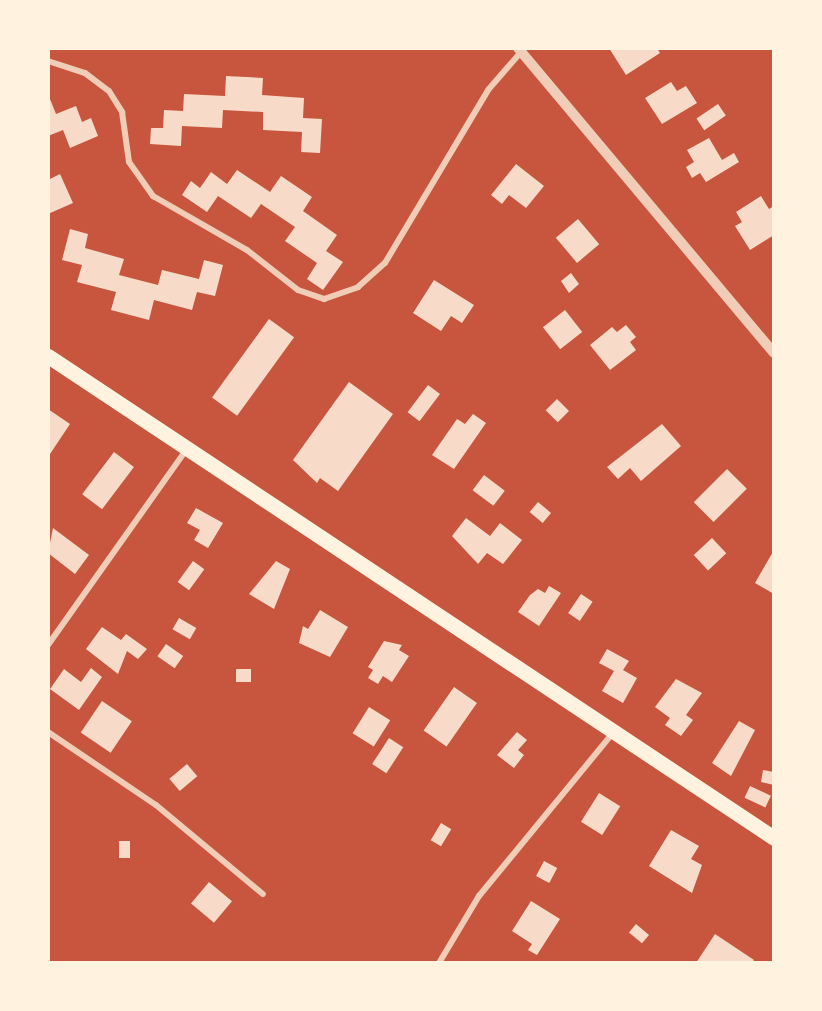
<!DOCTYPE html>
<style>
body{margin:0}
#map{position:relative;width:822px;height:1011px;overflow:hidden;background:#c8553d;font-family:Manrope,sans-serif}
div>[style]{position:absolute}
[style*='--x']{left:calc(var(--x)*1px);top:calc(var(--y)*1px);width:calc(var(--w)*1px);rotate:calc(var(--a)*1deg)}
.building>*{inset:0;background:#f7dbc8;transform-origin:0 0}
.minor>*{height:6px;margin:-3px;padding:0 3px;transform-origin:3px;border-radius:3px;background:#f1ccb7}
.tertiary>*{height:10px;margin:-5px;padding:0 5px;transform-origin:5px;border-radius:5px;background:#f1ccb7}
.primary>*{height:15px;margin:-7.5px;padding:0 7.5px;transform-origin:7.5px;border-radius:7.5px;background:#fff3e0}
span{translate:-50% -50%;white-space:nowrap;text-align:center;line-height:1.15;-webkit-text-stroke:6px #fff3e0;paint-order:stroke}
.frame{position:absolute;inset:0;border:50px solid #fff3e0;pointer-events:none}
</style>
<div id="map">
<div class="building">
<i style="clip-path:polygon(609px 48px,657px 48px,660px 53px,626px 75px)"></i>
<i style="clip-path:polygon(226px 76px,263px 78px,262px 95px,304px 98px,303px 118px,322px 119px,320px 153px,301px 152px,302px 132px,263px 130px,263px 112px,223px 110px,222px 128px,182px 126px,181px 146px,150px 144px,151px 128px,163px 128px,164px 110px,183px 111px,184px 94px,225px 96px)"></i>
<i style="clip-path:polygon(671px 82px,677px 91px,686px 86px,697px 103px,662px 124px,645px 98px)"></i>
<i style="clip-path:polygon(48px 94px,56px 114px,76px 106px,82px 122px,91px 118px,98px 136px,70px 148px,63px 130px,48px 136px)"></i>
<i style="left:718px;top:104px;width:14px;height:26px;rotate:56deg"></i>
<i style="clip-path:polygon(709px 138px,722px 160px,734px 153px,739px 162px,706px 182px,700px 173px,692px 178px,686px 167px,694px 162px,687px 150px)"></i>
<i style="clip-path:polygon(516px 164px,544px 186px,526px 208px,509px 195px,502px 204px,491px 195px)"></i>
<i style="clip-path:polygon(237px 170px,270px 192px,281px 176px,312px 197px,303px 211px,337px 235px,326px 251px,343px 262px,323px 290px,307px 279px,317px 263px,285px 241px,295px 227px,261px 204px,251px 218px,218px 196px,207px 212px,182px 195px,191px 181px,200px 188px,211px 172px,227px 184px)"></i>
<i style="clip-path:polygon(60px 174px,73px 203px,48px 214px,48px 180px)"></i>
<i style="clip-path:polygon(761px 196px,769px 209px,774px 206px,774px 235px,750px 250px,735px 226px,742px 222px,736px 212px)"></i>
<i style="left:578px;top:219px;width:33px;height:29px;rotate:50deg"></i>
<i style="clip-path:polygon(70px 229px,88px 234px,85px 248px,124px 259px,119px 275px,158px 285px,162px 270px,199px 279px,204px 260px,223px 265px,215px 296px,197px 292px,192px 310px,154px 300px,149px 320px,111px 310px,116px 292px,77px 282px,82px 265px,62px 260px)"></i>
<i style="clip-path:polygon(571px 273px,579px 284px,569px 293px,561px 281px)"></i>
<i style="clip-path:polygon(434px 280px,474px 305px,462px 323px,451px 316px,441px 331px,413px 313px)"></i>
<i style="left:565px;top:310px;width:28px;height:28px;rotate:52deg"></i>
<i style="left:269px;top:319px;width:31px;height:97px;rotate:36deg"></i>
<i style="clip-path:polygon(626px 325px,636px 337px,630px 342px,636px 350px,610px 370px,590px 345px,612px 327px,617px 332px)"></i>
<i style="clip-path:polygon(349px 382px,393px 414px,338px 491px,320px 478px,317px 483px,293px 460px)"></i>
<i style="left:428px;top:385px;width:15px;height:34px;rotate:37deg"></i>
<i style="left:557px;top:399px;width:17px;height:16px;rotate:45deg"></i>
<i style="clip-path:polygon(48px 409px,70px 424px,48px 457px)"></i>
<i style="clip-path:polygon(473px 414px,486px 423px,454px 469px,432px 455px,457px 419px,465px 424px)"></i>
<i style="clip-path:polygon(662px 424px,681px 446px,641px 481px,630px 468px,618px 479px,607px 467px)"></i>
<i style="left:114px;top:452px;width:25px;height:53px;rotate:37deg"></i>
<i style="left:727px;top:469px;width:28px;height:47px;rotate:45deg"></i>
<i style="left:484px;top:475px;width:26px;height:19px;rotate:37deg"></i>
<i style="left:538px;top:502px;width:17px;height:13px;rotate:40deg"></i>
<i style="clip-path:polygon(196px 508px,223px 523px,208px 548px,194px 540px,200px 530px,187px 523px)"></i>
<i style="clip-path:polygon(466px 518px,490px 536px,500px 523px,522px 540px,503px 564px,487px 553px,478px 564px,452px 536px)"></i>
<i style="clip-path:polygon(53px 528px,89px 555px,75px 574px,48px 553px)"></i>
<i style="left:712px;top:538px;width:21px;height:25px;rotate:47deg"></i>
<i style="clip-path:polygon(774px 550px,774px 594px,755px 583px)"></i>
<i style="left:193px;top:561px;width:14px;height:26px;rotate:36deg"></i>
<i style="clip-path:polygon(276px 561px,290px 569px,274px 609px,249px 594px)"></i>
<i style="clip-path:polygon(549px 586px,561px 593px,539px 626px,518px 612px,530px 595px,538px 589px,545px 593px)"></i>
<i style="left:581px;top:594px;width:14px;height:23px;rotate:34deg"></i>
<i style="clip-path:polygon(320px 610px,348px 627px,330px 657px,299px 643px,303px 626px,308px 629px)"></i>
<i style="left:179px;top:618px;width:20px;height:13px;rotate:30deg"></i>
<i style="clip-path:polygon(102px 627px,121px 640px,126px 634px,147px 649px,138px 659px,127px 651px,118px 674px,86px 649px)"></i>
<i style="clip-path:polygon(384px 641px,402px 645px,399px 650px,409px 656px,392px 682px,383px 676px,378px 684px,368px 678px,373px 670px,368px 667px)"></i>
<i style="left:166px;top:644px;width:21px;height:15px;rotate:35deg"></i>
<i style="clip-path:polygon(607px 649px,629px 661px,623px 670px,637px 678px,623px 703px,602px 691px,614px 671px,599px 663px)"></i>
<i style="clip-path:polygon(91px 668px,102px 677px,79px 710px,50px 689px,64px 669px,81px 682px)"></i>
<i style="left:236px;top:669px;width:15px;height:13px"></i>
<i style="clip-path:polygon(676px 679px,702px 693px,686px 715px,693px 720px,681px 736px,665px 725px,670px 718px,655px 707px)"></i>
<i style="left:454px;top:687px;width:28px;height:53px;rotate:35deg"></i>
<i style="left:102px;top:701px;width:36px;height:38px;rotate:34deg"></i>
<i style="left:369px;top:707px;width:25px;height:31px;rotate:32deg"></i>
<i style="clip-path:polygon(739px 721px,755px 730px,731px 776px,712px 763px)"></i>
<i style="clip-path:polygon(517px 732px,527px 740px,518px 750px,524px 755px,514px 768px,497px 755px)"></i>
<i style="left:389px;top:738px;width:17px;height:31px;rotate:33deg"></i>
<i style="left:187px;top:764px;width:16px;height:23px;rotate:50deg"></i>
<i style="clip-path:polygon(763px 770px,774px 772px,774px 785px,761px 782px)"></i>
<i style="left:750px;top:786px;width:23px;height:13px;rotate:25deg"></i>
<i style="left:599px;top:793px;width:25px;height:34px;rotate:32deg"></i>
<i style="left:441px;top:823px;width:12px;height:20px;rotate:31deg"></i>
<i style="clip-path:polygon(671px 830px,699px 846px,691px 859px,702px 865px,692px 893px,649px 866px)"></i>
<i style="left:119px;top:841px;width:11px;height:17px"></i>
<i style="left:544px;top:861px;width:15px;height:17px;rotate:28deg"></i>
<i style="left:209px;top:882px;width:30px;height:28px;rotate:40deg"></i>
<i style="clip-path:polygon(531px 901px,560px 919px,537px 955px,528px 950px,532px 944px,512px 931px)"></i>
<i style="left:636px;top:924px;width:17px;height:11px;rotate:40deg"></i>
<i style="clip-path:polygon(715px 934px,754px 960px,752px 963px,696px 963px)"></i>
</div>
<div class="minor">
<i style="--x:48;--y:61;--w:39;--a:18"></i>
<i style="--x:85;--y:73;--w:30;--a:37"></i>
<i style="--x:109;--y:91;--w:25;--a:58"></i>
<i style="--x:122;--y:112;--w:50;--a:82"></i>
<i style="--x:129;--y:162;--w:42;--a:54.8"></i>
<i style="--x:153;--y:196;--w:108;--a:29.9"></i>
<i style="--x:247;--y:250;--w:65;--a:38.1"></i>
<i style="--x:298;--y:290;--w:28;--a:19"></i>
<i style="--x:324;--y:299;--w:36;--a:-19"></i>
<i style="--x:358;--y:287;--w:36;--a:-42"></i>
<i style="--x:385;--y:263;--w:201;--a:-59.2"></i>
<i style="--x:488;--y:90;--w:50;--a:-49"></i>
<i style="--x:48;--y:645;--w:240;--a:-54.7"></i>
<i style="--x:48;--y:732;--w:130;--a:34.1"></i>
<i style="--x:156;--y:805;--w:139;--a:39.8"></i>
<i style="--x:439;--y:963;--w:78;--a:-59.2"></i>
<i style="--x:479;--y:896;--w:211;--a:-50.6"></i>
</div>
<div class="tertiary">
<i style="--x:518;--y:48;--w:398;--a:50"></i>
</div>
<div class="primary">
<i style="--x:48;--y:356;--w:871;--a:33.58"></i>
</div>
<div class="frame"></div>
</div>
